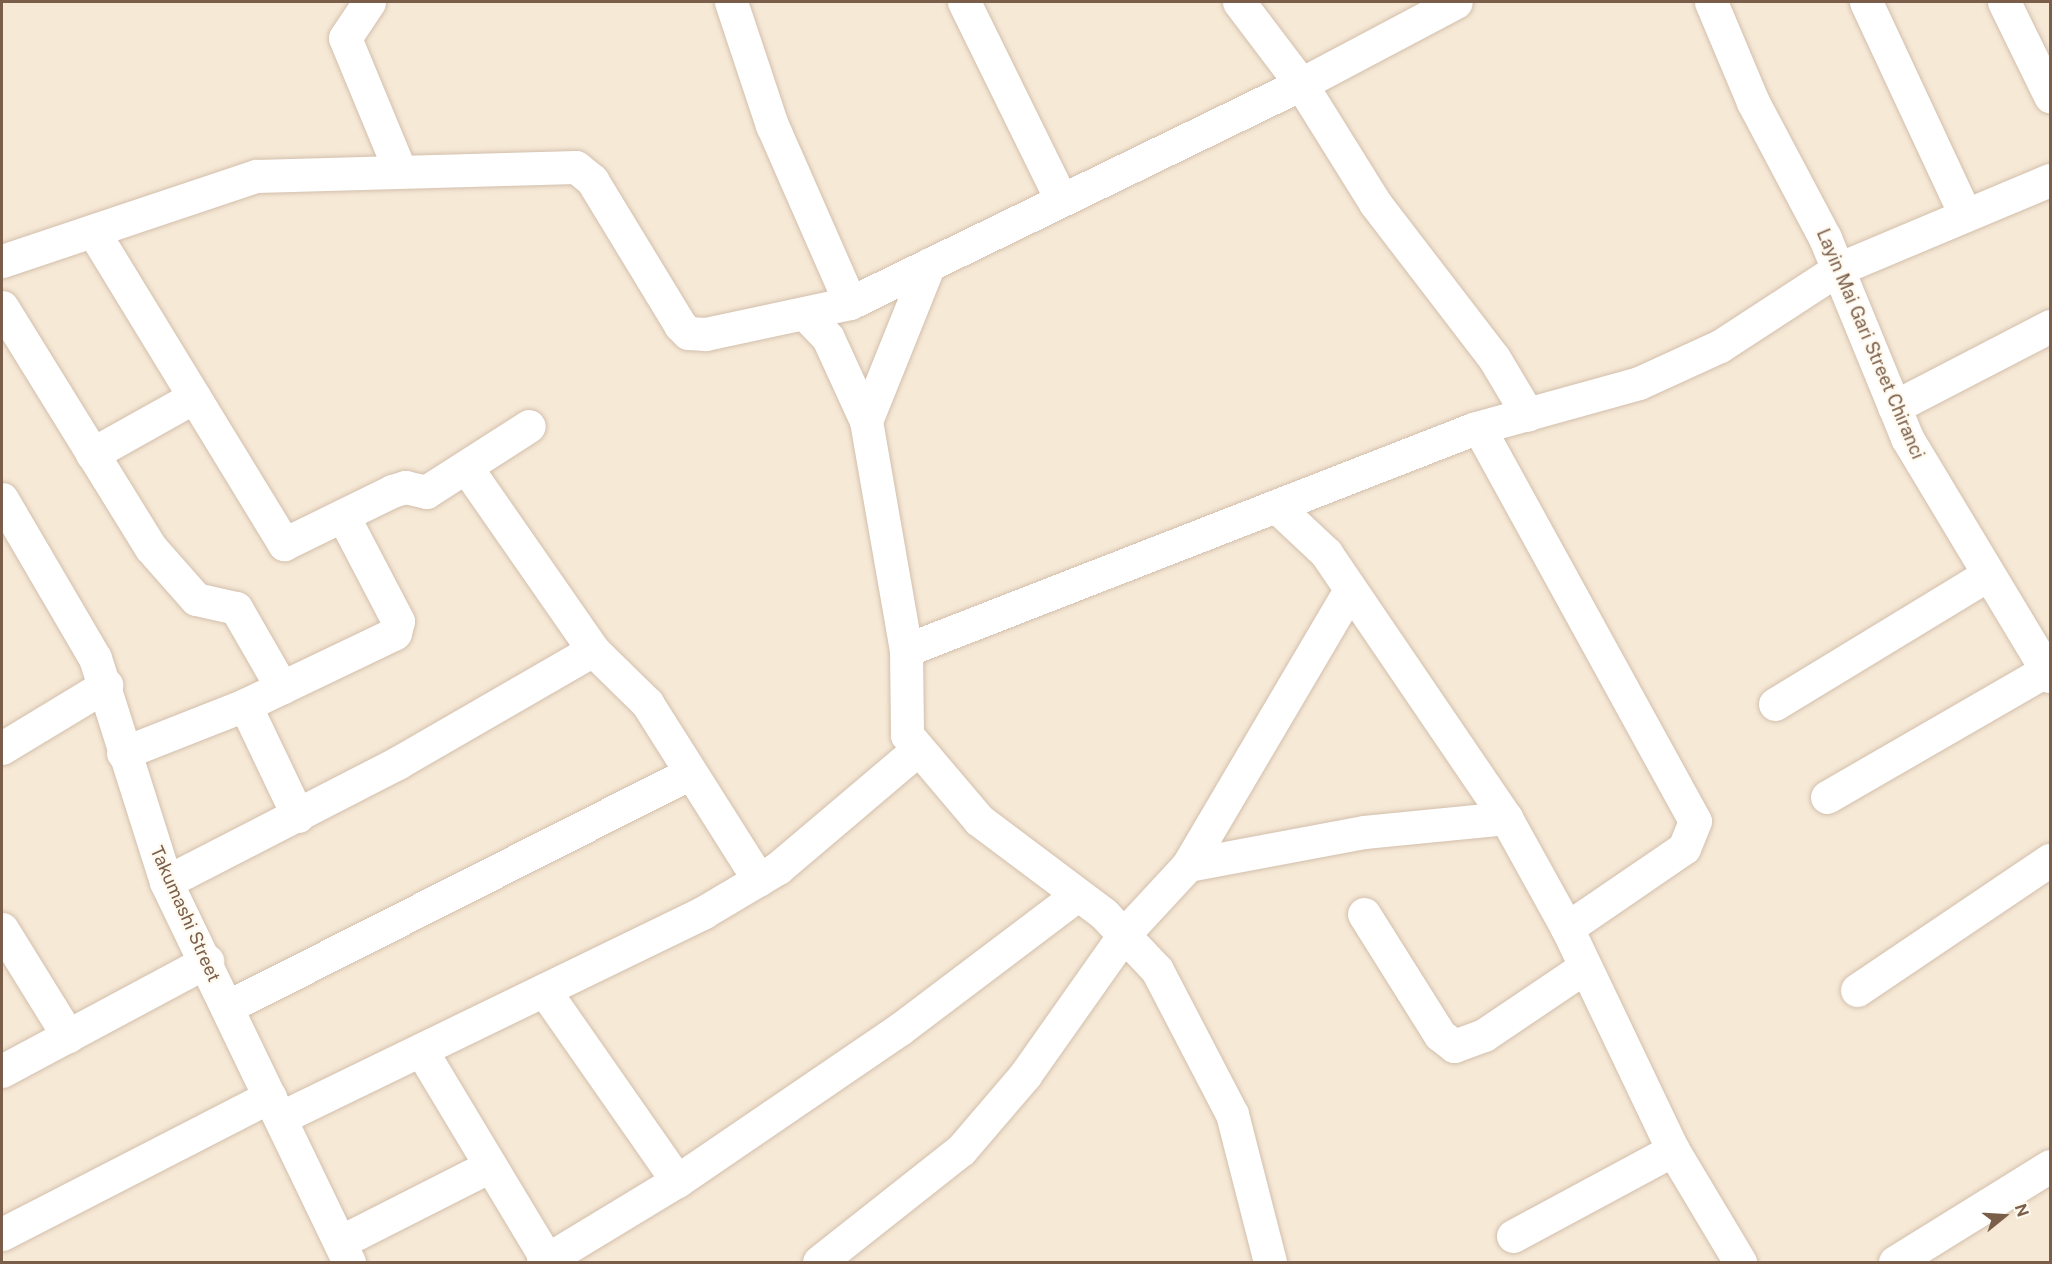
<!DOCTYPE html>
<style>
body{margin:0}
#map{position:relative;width:2052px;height:1264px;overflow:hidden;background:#fef7e8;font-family:"Public Sans",sans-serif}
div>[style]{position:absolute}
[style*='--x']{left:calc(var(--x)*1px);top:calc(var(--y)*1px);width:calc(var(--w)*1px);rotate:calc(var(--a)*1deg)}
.residential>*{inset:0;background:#f6e9d6;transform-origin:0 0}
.roads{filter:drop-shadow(0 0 2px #d2bfac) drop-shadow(0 0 2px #d2bfac)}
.minor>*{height:33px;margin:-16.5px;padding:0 16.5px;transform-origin:16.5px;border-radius:16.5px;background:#fff}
span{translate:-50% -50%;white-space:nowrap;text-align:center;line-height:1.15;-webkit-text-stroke:4.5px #fffaf0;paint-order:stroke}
.street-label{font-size:18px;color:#7b5e4a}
.frame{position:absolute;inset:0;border:3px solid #7b5e4a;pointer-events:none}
.north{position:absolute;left:1974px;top:1186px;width:60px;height:60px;-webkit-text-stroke:4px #fffaf0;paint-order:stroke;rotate:72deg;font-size:16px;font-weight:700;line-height:24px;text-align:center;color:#7b5e4a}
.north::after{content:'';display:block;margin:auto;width:21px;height:27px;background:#7b5e4a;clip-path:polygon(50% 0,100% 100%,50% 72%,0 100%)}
</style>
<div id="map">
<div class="residential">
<i style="left:2px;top:2px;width:2048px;height:1260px"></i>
</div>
<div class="roads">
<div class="minor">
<i style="--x:369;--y:2;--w:43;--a:123.7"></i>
<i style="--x:345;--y:38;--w:144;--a:67.5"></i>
<i style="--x:731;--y:2;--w:130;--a:71.6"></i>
<i style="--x:772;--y:125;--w:194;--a:66.3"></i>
<i style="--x:964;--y:2;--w:220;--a:63.8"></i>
<i style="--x:1239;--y:2;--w:103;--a:52.9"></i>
<i style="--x:1301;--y:84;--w:140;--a:58.1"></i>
<i style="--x:1375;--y:203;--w:195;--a:52.5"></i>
<i style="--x:1494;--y:358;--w:66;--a:59.2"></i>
<i style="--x:1711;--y:2;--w:108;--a:67.2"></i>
<i style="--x:1753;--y:102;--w:154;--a:62.1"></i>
<i style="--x:1825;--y:238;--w:216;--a:67.7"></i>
<i style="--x:1907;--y:438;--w:278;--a:59"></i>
<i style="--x:1866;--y:2;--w:234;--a:65"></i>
<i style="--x:2004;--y:2;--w:105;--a:63.9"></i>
<i style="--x:93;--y:231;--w:367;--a:58.6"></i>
<i style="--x:284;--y:544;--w:120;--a:-26.1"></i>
<i style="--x:392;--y:491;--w:14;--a:-17"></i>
<i style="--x:405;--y:487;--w:22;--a:13"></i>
<i style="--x:426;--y:492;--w:122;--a:-32.7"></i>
<i style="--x:2;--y:261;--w:268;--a:-18.5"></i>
<i style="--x:256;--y:176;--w:320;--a:-1.6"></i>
<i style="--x:576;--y:167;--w:21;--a:39"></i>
<i style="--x:592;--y:180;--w:170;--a:58.7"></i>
<i style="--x:680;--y:325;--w:11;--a:45"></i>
<i style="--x:688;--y:333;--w:18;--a:3"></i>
<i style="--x:706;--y:334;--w:147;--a:-12.1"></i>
<i style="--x:850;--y:303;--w:501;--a:-25.9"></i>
<i style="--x:1301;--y:84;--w:175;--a:-27.9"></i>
<i style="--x:2;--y:307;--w:283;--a:58.3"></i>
<i style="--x:151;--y:548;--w:68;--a:48.6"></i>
<i style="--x:196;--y:599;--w:41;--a:12.7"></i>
<i style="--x:236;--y:608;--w:92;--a:60.1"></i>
<i style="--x:807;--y:316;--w:30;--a:46"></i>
<i style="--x:828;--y:338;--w:91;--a:65.4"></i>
<i style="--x:866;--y:421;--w:232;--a:80.1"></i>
<i style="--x:906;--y:650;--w:85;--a:89.3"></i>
<i style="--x:907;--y:735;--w:111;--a:49.7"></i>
<i style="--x:979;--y:820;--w:156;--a:36.9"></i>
<i style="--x:1104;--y:914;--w:77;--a:46.6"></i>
<i style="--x:1157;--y:970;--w:162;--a:62.5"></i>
<i style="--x:1232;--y:1114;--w:153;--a:75.6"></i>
<i style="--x:1894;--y:407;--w:176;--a:-27.4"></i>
<i style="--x:866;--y:421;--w:169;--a:-68.1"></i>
<i style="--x:1479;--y:428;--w:448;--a:61.2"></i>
<i style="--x:1695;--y:821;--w:29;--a:112"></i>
<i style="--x:1684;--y:848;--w:142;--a:145.6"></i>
<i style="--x:92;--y:454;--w:117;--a:-29.2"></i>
<i style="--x:466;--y:467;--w:223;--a:55.2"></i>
<i style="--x:593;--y:650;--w:76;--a:44.5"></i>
<i style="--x:647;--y:703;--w:209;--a:57.7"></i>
<i style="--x:2;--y:499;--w:184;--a:59.7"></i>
<i style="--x:95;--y:658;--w:235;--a:72.4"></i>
<i style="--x:166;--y:882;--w:422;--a:64.3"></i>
<i style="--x:1276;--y:506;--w:69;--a:43.2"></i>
<i style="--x:1326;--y:553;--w:320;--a:55.8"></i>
<i style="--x:1506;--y:818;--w:126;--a:61"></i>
<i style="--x:1567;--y:928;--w:246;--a:64.5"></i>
<i style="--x:1673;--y:1150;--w:131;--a:59.1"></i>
<i style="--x:906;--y:650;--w:609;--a:-21.29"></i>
<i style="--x:1473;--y:429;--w:172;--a:-15.5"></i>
<i style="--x:1639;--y:383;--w:89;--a:-24.6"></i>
<i style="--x:1720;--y:346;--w:141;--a:-33.1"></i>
<i style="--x:1838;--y:269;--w:230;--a:-22.8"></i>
<i style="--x:1775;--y:704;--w:248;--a:-31.3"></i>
<i style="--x:245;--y:705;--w:123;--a:64.5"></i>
<i style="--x:2;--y:748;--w:122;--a:-31.2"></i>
<i style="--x:123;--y:753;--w:131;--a:-21.5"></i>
<i style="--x:245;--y:705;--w:166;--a:-25.6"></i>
<i style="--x:395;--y:633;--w:12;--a:-76"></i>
<i style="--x:398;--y:621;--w:119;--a:-117.6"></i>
<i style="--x:1827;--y:797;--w:254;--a:-30"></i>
<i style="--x:1188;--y:865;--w:179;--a:-10.6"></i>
<i style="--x:1364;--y:832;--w:143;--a:-5.6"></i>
<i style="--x:166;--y:882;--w:262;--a:-27.2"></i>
<i style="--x:399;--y:762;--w:224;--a:-30"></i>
<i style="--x:1364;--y:914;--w:143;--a:57.9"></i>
<i style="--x:1440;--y:1035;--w:18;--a:38"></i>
<i style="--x:1454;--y:1046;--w:32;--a:-20"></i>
<i style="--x:1484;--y:1035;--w:122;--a:-34"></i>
<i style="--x:2;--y:929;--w:126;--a:58.3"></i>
<i style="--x:544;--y:990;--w:233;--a:55.1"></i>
<i style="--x:1857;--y:990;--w:233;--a:-34"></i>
<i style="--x:227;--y:1007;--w:519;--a:-26.81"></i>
<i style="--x:421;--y:1050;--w:245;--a:59"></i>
<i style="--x:2;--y:1071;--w:233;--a:-28.2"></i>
<i style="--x:280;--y:1118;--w:471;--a:-25.9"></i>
<i style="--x:704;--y:912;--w:86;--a:-30.7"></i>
<i style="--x:778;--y:868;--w:181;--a:-40.3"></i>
<i style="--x:2;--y:1234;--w:301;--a:-27.2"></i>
<i style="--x:1513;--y:1236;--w:182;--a:-28.3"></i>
<i style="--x:340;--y:1242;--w:168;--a:-26.9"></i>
<i style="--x:543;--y:1262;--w:157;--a:-31.2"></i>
<i style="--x:677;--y:1181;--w:270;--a:-34.3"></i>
<i style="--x:900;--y:1029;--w:222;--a:-37.1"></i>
<i style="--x:819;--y:1262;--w:181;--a:-38.3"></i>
<i style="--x:961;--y:1150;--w:99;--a:-49.5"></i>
<i style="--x:1025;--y:1075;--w:175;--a:-54.8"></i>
<i style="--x:1126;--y:932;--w:91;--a:-47.2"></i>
<i style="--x:1188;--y:865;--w:319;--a:-59.5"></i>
<i style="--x:1895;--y:1262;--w:182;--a:-31.8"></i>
</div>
</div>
<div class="street-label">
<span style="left:1870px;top:344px;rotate:67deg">Layin Mai Gari Street Chiranci</span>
<span style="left:185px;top:914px;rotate:66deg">Takumashi Street</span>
</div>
<div class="frame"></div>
<div class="north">N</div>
</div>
